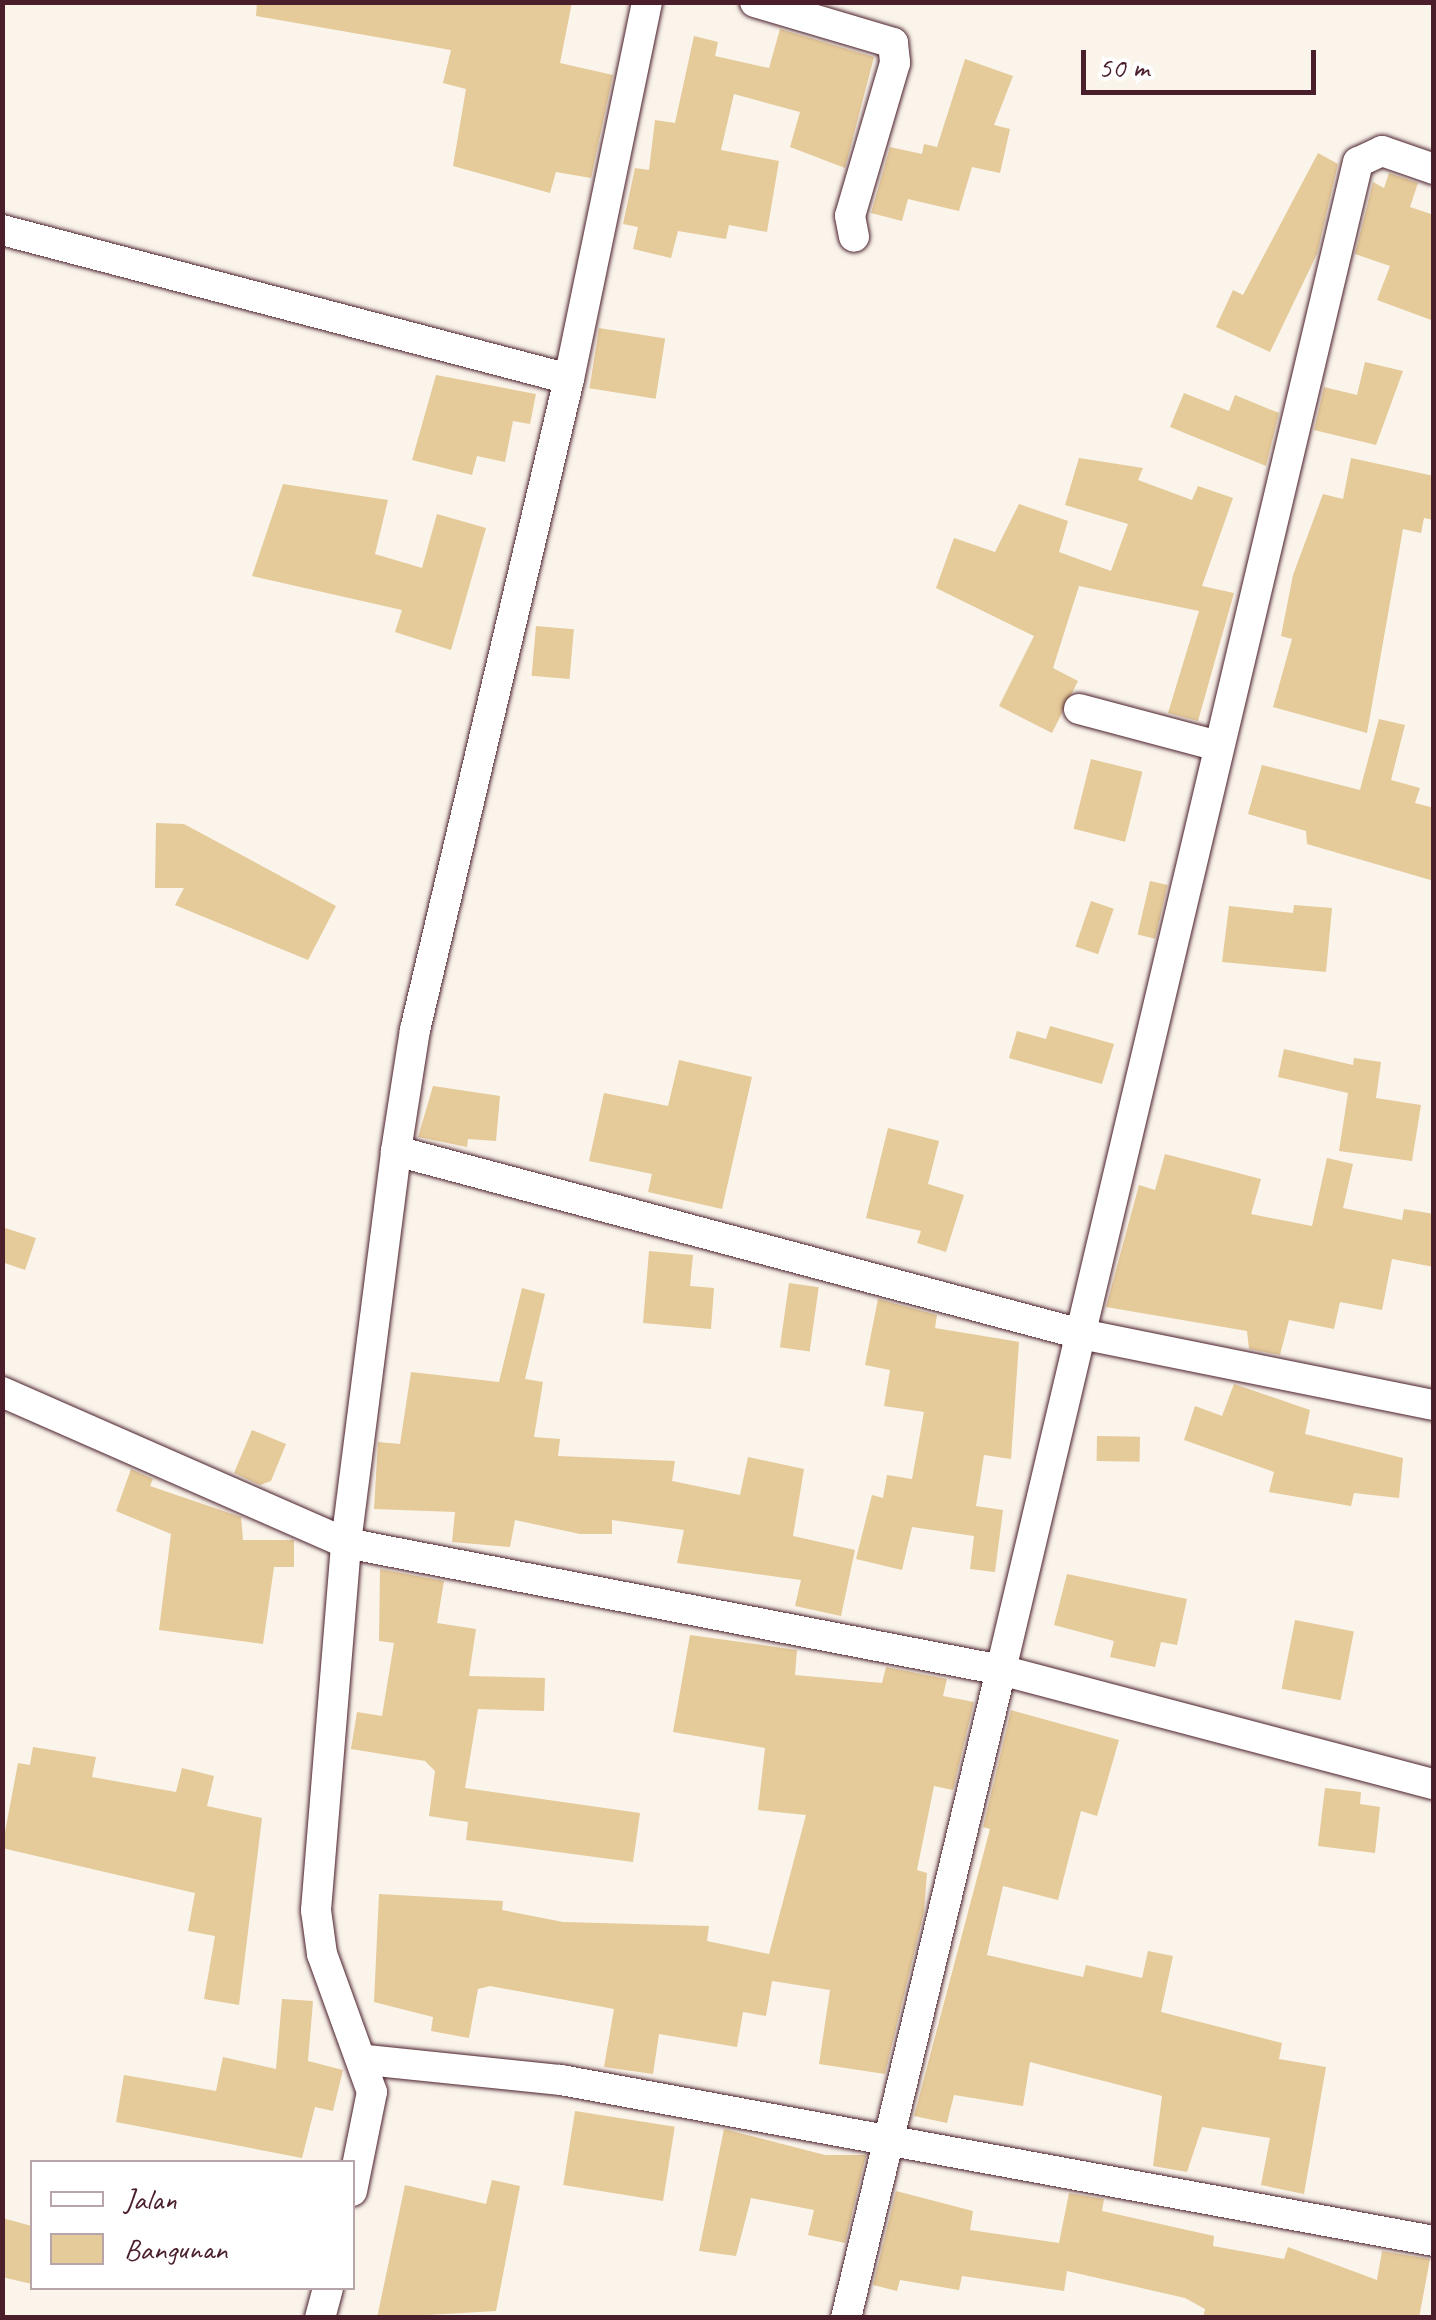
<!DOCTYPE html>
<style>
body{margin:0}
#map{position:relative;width:1436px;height:2320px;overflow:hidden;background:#faf4eb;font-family:Caveat,sans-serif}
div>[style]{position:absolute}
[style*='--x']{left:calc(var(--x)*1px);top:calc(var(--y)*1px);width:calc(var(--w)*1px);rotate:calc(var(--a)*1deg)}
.building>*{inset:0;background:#e5ca9a;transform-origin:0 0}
.roads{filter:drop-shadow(0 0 2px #4a1f2b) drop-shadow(0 0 2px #4a1f2b)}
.minor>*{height:30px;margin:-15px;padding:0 15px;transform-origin:15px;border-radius:15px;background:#fff}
span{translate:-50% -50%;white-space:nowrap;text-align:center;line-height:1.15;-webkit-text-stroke:8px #fff;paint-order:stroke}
.frame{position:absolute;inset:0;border:5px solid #4a1f2b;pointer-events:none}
.legend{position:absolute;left:30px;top:2160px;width:325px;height:130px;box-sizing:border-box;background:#fff;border:2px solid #b7a5aa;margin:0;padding:12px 18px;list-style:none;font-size:30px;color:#4a1f2b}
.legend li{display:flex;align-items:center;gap:20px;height:50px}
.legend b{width:50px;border:2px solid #b7a5aa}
.scale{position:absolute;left:1081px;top:50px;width:235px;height:45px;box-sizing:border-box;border:5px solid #4a1f2b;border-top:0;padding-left:12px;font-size:30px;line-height:35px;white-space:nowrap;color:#4a1f2b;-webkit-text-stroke:8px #fff;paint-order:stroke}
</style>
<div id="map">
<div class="building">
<i style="clip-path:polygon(257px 2px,572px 2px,560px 63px,613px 75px,591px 178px,556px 172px,550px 193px,453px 166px,466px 89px,443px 83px,451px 50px,256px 16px)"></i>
<i style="clip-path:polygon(780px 29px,874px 57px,845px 168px,790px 147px,800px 112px,734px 94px,721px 150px,779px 161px,767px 232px,729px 225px,726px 239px,678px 231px,671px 258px,633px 249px,638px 227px,623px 224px,635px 168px,649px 170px,655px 120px,675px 123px,694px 36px,718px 42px,715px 56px,769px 68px)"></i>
<i style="clip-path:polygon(965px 59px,1013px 76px,994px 125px,1010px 129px,1000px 173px,972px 167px,959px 211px,908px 199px,902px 221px,871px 213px,890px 147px,922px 154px,924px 144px,937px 147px)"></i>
<i style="clip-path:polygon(1318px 153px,1338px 164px,1317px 254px,1270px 352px,1216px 327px,1233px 290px,1243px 295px)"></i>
<i style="clip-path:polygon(1389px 173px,1418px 183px,1410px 207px,1434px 215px,1434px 321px,1377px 300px,1390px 266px,1355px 254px,1373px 182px,1384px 188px)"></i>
<i style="left:599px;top:328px;width:67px;height:61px;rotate:9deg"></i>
<i style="clip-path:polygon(1365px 362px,1403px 371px,1376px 445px,1314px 430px,1324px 387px,1357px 395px)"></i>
<i style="clip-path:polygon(436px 375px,536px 394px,530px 424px,513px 421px,505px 462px,477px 456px,472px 475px,412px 460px)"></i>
<i style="clip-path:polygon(1184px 393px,1229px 411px,1235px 395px,1279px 413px,1266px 466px,1170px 427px)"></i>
<i style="clip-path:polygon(1079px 458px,1143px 468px,1138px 480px,1192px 500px,1198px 486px,1233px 498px,1202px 586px,1234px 593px,1198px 721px,1168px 713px,1199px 611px,1079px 586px,1053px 668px,1078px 681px,1052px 733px,999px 706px,1034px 636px,936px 588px,954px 538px,995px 552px,1019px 504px,1068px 521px,1059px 552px,1111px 571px,1128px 524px,1065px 505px)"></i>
<i style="clip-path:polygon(1351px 458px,1434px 476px,1434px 520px,1424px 518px,1421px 533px,1403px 529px,1367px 733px,1273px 707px,1292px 639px,1281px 636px,1293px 575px,1323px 494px,1343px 499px)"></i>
<i style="clip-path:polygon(283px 484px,388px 500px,375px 554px,422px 568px,437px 514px,486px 528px,451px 650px,395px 632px,402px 610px,252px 576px)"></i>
<i style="left:536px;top:626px;width:38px;height:50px;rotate:5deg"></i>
<i style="clip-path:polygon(1379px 719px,1405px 725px,1391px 780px,1420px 788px,1415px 803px,1434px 808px,1434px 881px,1307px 844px,1306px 831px,1248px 814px,1262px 765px,1360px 790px)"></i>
<i style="left:1091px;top:759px;width:53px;height:72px;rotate:14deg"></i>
<i style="clip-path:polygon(156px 823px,184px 824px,336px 906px,308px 960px,175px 905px,184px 888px,155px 888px)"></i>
<i style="left:1150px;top:881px;width:18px;height:55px;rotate:13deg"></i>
<i style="left:1091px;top:901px;width:24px;height:48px;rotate:19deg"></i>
<i style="clip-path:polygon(1294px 905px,1332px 908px,1326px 972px,1222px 962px,1229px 906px,1293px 913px)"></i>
<i style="clip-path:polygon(1050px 1026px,1114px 1044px,1102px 1084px,1009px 1058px,1017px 1031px,1046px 1039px)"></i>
<i style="clip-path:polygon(1284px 1049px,1353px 1065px,1354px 1058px,1381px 1062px,1376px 1098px,1421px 1105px,1412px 1161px,1339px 1151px,1348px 1093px,1278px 1077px)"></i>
<i style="clip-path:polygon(679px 1060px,752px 1077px,722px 1209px,648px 1192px,652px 1174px,589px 1161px,604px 1093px,668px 1106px)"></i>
<i style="clip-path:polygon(433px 1086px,500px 1096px,496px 1141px,468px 1139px,467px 1147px,418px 1137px)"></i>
<i style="clip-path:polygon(888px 1128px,939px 1141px,928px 1184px,964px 1195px,946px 1252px,917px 1243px,921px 1231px,866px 1218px)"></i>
<i style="clip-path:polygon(1165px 1154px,1261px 1179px,1251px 1214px,1312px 1226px,1327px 1158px,1353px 1164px,1343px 1208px,1402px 1220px,1404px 1209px,1434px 1214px,1434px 1267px,1392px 1259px,1382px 1310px,1340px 1302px,1334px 1329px,1289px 1320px,1280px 1355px,1249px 1349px,1247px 1331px,1106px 1307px,1139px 1185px,1155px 1190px)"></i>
<i style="clip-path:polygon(2px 1227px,36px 1238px,25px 1270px,2px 1262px)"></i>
<i style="clip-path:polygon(649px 1251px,693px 1255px,690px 1286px,714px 1288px,711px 1329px,643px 1323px)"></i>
<i style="left:789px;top:1283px;width:30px;height:65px;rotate:8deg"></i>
<i style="clip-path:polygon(522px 1288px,545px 1294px,525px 1379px,543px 1382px,534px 1437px,560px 1439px,558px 1456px,675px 1461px,672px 1481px,740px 1495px,748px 1457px,804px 1469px,793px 1536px,855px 1550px,841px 1616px,795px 1606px,801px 1580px,677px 1563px,684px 1530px,612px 1520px,612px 1534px,580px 1534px,515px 1520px,510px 1547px,452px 1542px,455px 1512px,374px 1509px,378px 1442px,400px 1444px,411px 1372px,499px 1382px)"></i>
<i style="clip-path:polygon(878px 1299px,937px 1315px,935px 1328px,1019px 1342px,1011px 1459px,984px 1455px,976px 1506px,1003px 1510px,995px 1572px,970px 1569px,974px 1536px,912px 1527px,902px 1570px,856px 1559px,872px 1495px,883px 1498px,887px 1475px,912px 1479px,924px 1412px,884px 1406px,890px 1370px,865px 1365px)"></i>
<i style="clip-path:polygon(1234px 1384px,1310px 1410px,1305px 1434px,1403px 1458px,1399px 1498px,1354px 1493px,1351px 1506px,1269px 1492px,1274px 1472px,1184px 1440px,1195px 1406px,1222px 1416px)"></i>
<i style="clip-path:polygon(252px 1430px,286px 1444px,271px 1481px,260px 1485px,234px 1473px)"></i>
<i style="left:1097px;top:1436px;width:43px;height:25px;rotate:1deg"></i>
<i style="clip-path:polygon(131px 1469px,153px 1479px,150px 1486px,241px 1517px,243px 1540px,294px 1540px,294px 1567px,274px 1567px,263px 1644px,159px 1630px,171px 1534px,116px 1511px)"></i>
<i style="clip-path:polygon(380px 1569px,444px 1581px,437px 1623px,476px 1629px,469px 1676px,545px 1678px,544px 1711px,478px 1709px,465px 1788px,640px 1813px,633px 1862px,466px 1840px,468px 1822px,429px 1816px,435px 1771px,425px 1761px,351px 1749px,357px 1712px,382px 1716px,394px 1643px,379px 1641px)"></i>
<i style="clip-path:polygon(1067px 1574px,1187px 1599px,1177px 1645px,1161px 1642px,1155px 1667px,1110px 1657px,1114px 1641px,1054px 1625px)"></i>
<i style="left:1295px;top:1620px;width:60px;height:70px;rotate:11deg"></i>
<i style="clip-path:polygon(690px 1635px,797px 1650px,795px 1675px,882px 1683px,886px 1667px,947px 1679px,943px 1696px,974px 1702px,953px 1790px,934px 1786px,917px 1870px,927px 1873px,924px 1912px,885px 2074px,819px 2064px,830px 1990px,772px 1981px,766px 2016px,743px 2012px,737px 2047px,659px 2034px,653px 2074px,604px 2067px,614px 2009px,490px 1986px,478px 1989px,469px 2038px,431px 2031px,433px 2017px,374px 2002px,379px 1894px,503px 1901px,502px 1910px,563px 1922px,709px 1926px,707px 1941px,769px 1954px,806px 1815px,758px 1810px,765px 1748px,673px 1732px)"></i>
<i style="clip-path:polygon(1011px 1710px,1119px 1740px,1097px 1816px,1081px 1811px,1058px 1900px,1003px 1886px,987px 1955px,1083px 1977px,1086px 1965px,1142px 1978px,1148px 1951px,1173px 1956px,1161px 2012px,1282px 2043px,1279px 2059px,1326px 2067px,1304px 2194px,1261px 2185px,1270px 2138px,1202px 2127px,1187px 2172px,1153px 2166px,1162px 2096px,1030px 2062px,1023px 2106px,954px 2095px,947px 2123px,914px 2116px,990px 1829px,983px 1827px)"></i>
<i style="clip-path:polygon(33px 1747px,96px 1757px,92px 1777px,176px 1792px,182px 1768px,214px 1776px,207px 1806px,262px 1818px,239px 2005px,204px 1999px,215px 1936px,188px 1931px,195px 1893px,2px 1848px,18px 1763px,30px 1765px)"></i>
<i style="clip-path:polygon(1325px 1788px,1361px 1792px,1360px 1804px,1380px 1807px,1375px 1853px,1318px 1846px)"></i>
<i style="clip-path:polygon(282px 1999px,313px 2001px,308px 2061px,343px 2070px,333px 2111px,315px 2107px,302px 2158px,116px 2122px,124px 2075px,216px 2091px,223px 2057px,276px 2069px)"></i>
<i style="left:575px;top:2111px;width:101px;height:75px;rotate:9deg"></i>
<i style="clip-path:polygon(724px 2129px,825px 2155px,866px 2155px,845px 2243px,808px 2235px,814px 2210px,751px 2198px,736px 2256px,699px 2251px)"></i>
<i style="clip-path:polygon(492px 2180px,520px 2186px,496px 2311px,377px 2318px,405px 2185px,486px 2204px)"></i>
<i style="clip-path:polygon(896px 2191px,973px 2211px,970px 2230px,1059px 2243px,1069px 2193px,1104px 2199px,1102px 2211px,1214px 2236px,1213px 2246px,1284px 2259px,1288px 2247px,1377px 2280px,1382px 2251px,1430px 2259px,1419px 2318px,1203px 2318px,1205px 2309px,1185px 2298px,1067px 2271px,1064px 2291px,962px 2276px,959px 2290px,900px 2280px,897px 2291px,873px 2285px)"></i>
<i style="clip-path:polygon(2px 2218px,32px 2226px,32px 2284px,2px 2277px)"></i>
</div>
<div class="roads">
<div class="minor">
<i style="--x:755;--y:2;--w:144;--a:16.5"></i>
<i style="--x:893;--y:43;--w:20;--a:84"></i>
<i style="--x:895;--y:63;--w:159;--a:106.4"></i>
<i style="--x:850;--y:216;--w:21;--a:79"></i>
<i style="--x:1434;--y:169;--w:55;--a:-160.9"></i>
<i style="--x:1382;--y:151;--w:26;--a:155"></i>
<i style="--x:1358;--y:162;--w:1550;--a:103.32"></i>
<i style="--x:1001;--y:1670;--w:448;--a:14.8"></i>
<i style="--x:2;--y:230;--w:586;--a:14.72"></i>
<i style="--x:1079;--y:709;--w:144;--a:14.9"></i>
<i style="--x:396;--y:1151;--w:709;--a:14.96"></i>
<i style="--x:1081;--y:1334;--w:360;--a:11.4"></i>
<i style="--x:2;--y:1392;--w:376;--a:23.7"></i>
<i style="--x:346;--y:1543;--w:667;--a:10.97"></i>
<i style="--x:1001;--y:1670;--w:666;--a:103.45"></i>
<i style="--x:367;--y:2060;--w:195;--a:5.9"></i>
<i style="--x:561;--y:2080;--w:888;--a:10.45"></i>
<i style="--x:352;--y:2191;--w:101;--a:-78.6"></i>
<i style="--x:372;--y:2092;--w:147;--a:-109.9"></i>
<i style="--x:322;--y:1954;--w:44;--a:-97.8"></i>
<i style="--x:316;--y:1910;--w:368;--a:-85.3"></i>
<i style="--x:346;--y:1543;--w:395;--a:-82.7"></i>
<i style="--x:396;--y:1151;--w:122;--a:-81.1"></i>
<i style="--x:415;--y:1030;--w:669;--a:-76.69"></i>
<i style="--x:569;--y:379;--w:385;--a:-78.3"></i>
<i style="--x:320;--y:2318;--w:31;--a:-75"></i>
</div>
</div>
<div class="frame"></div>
<ul class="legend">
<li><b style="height:12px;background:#fff"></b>Jalan</li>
<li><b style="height:28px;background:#e5ca9a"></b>Bangunan</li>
</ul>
<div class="scale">50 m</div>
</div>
